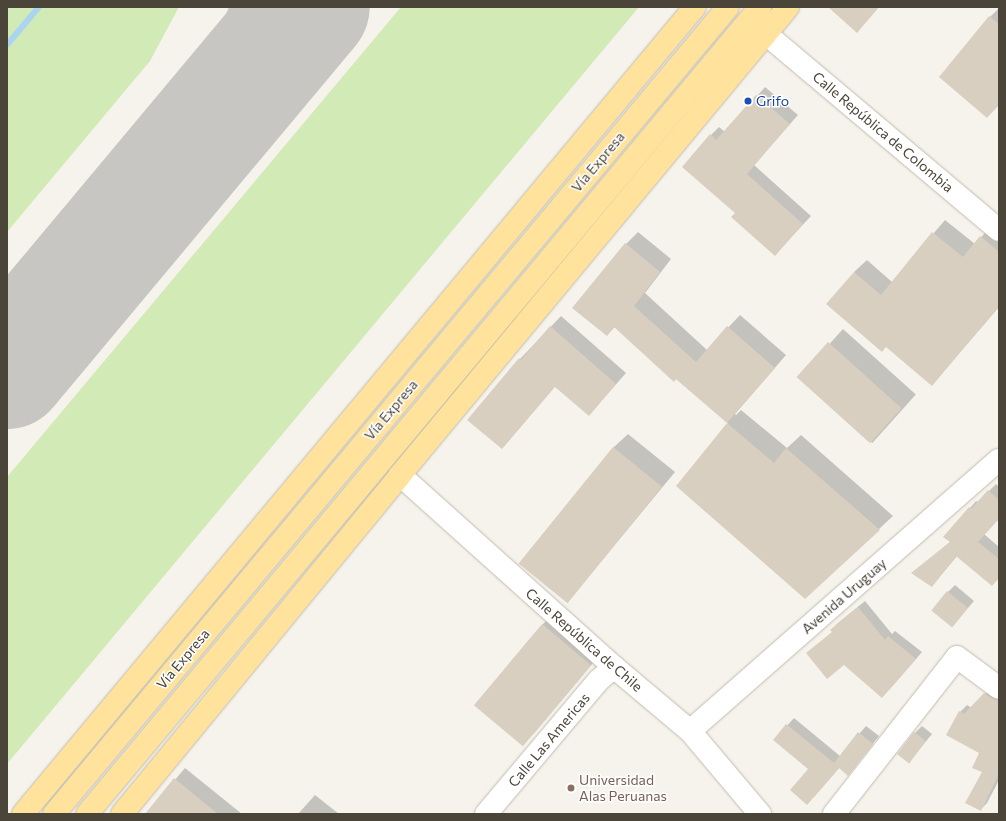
<!DOCTYPE html>
<meta charset="utf-8">
<style>
body{margin:0}
#map{position:relative;width:1006px;height:821px;overflow:hidden;background:#f6f3ec;font-family:Commissioner,sans-serif}
div>[style]{position:absolute}
[style*='--x']{left:calc(var(--x)*1px);top:calc(var(--y)*1px);width:calc(var(--w)*1px);rotate:calc(var(--a)*1deg)}
.green>*{inset:0;background:#d2eab5}
.shadow>*{inset:0;background:#0003;transform-origin:0 0}
.stream>*{height:5.5px;margin:-2.75px;padding:0 2.75px;transform-origin:2.75px;border-radius:2.75px;background:#a9d4f2}
.taxiway>*{height:48px;margin:-24px;padding:0 24px;transform-origin:24px;border-radius:24px;background:#c8c6c3}
.runway>*{height:120px;margin:-60px;padding:0 60px;transform-origin:60px;border-radius:60px;background:#c8c6c3}
.building>*{inset:0;background:#d8cfc1;transform-origin:0 0}
.roads{filter:drop-shadow(0 0 1px #c2bbae) drop-shadow(0 0 1px #c2bbae)}
.minor>*{height:22px;margin:-11px;padding:0 11px;transform-origin:11px;border-radius:11px;background:#fff}
.major>*{height:22px;margin:-11px;padding:0 11px;transform-origin:11px;border-radius:11px;background:#ffe39c}
.dots>*{width:11px;height:11px;translate:-50% -50%;box-sizing:border-box;border:2px solid #fff;border-radius:50%}
span{translate:-50% -50%;white-space:nowrap;text-align:center;line-height:1.15;-webkit-text-stroke:3px #fff;paint-order:stroke}
.transit-label{font-size:14px;color:#164399}
.left{translate:0 -50%;text-align:left}
.street-label{font-size:14px;color:#4b4439}
.education-label{font-size:14px;color:#785e54}
.frame{position:absolute;inset:0;border:8px solid #4b4439;pointer-events:none}
</style>
<div id="map">
<div class="green">
<i style="clip-path:polygon(7px 7px,179px 7px,150px 61px,7px 232px)"></i>
<i style="clip-path:polygon(401px 7px,639px 7px,7px 764px,7px 477px)"></i>
</div>
<div class="shadow">
<i style="clip-path:polygon(999px 8px,999px 105px,987px 117px,990px 17px)"></i>
<i style="clip-path:polygon(765px 87px,798px 115px,754px 165px,811px 216px,783px 246px,737px 213px,711px 135px,719px 127px,725px 132px)"></i>
<i style="clip-path:polygon(945px 220px,975px 244px,993px 224px,999px 229px,999px 307px,932px 385px,854px 272px,867px 260px,892px 282px)"></i>
<i style="clip-path:polygon(638px 232px,671px 259px,645px 293px,707px 350px,740px 315px,786px 355px,735px 414px,736px 415px,741px 410px,787px 448px,801px 435px,893px 516px,805px 598px,678px 486px,728px 423px,615px 327px,607px 335px,626px 244px)"></i>
<i style="clip-path:polygon(561px 316px,626px 373px,589px 415px,555px 386px,502px 448px,520px 359px)"></i>
<i style="left:843px;top:329px;width:98px;height:65px;rotate:42deg"></i>
<i style="clip-path:polygon(628px 434px,675px 472px,580px 587px,567px 601px,520px 563px,614px 447px)"></i>
<i style="clip-path:polygon(996px 484px,999px 487px,999px 518px,984px 534px,999px 547px,999px 578px,957px 556px,932px 586px,912px 573px,950px 542px,970px 508px,976px 501px,978px 502px)"></i>
<i style="clip-path:polygon(955px 585px,974px 601px,952px 626px,948px 592px)"></i>
<i style="clip-path:polygon(865px 601px,892px 634px,895px 631px,922px 652px,889px 690px,844px 664px,808px 653px,833px 632px,831px 630px,838px 623px)"></i>
<i style="clip-path:polygon(557px 611px,604px 650px,536px 731px,522px 745px,475px 705px,543px 624px)"></i>
<i style="clip-path:polygon(992px 687px,999px 691px,999px 780px,987px 803px,980px 810px,983px 772px,981px 753px,960px 712px,967px 705px,972px 708px)"></i>
<i style="clip-path:polygon(794px 718px,840px 756px,866px 726px,879px 736px,848px 774px,840px 767px,814px 797px,809px 769px,774px 740px)"></i>
<i style="clip-path:polygon(922px 726px,932px 734px,909px 762px,915px 733px)"></i>
<i style="clip-path:polygon(185px 768px,242px 814px,146px 814px)"></i>
<i style="clip-path:polygon(315px 795px,339px 814px,298px 814px)"></i>
</div>
<div class="stream">
<i style="--x:7;--y:45;--w:50;--a:-49.9"></i>
</div>
<div class="taxiway">
<i style="--x:192;--y:148;--w:83;--a:-64.4"></i>
<i style="--x:228;--y:73;--w:71;--a:-67.8"></i>
</div>
<div class="runway">
<i style="--x:7;--y:369;--w:472;--a:-50.1"></i>
</div>
<div class="building">
<i style="clip-path:polygon(828px 7px,879px 7px,857px 33px)"></i>
<i style="clip-path:polygon(989px 16px,999px 24px,999px 104px,987px 118px,939px 77px)"></i>
<i style="clip-path:polygon(756px 95px,790px 124px,747px 174px,803px 224px,775px 256px,731px 217px,735px 213px,682px 167px,710px 134px,716px 140px)"></i>
<i style="clip-path:polygon(932px 232px,963px 257px,980px 236px,999px 252px,999px 306px,932px 386px,886px 347px,882px 352px,826px 304px,854px 272px,881px 295px)"></i>
<i style="clip-path:polygon(625px 243px,660px 272px,634px 306px,696px 362px,727px 326px,775px 368px,727px 423px,676px 379px,674px 382px,614px 327px,607px 336px,572px 308px)"></i>
<i style="clip-path:polygon(550px 326px,616px 384px,589px 416px,555px 387px,502px 449px,467px 420px,519px 358px,521px 360px)"></i>
<i style="left:828px;top:342px;width:99px;height:47px;rotate:42deg"></i>
<i style="clip-path:polygon(727px 423px,774px 463px,786px 448px,880px 530px,805px 599px,676px 486px)"></i>
<i style="left:613px;top:447px;width:63px;height:150px;rotate:39deg"></i>
<i style="clip-path:polygon(988px 490px,999px 500px,999px 519px,978px 542px,999px 559px,999px 578px,992px 586px,956px 556px,932px 587px,911px 573px,950px 542px,943px 537px,969px 507px,971px 509px)"></i>
<i style="left:947px;top:591px;width:27px;height:25px;rotate:39deg"></i>
<i style="clip-path:polygon(858px 607px,885px 640px,888px 636px,916px 659px,882px 698px,844px 665px,827px 679px,806px 653px,832px 632px,830px 630px)"></i>
<i style="left:542px;top:624px;width:64px;height:106px;rotate:40deg"></i>
<i style="clip-path:polygon(984px 693px,992px 698px,999px 700px,999px 774px,981px 811px,965px 803px,982px 772px,972px 768px,979px 753px,946px 735px,959px 711px,964px 714px)"></i>
<i style="clip-path:polygon(786px 724px,834px 763px,858px 732px,873px 744px,848px 776px,839px 768px,807px 805px,790px 790px,808px 769px,773px 740px)"></i>
<i style="left:914px;top:732px;width:15px;height:28px;rotate:37deg"></i>
<i style="clip-path:polygon(174px 778px,218px 814px,145px 814px)"></i>
</div>
<div class="roads">
<div class="minor">
<i style="--x:766;--y:34;--w:304;--a:40.1"></i>
<i style="--x:400;--y:475;--w:288;--a:41.9"></i>
<i style="--x:614;--y:667;--w:99;--a:40.1"></i>
<i style="--x:690;--y:731;--w:109;--a:49.9"></i>
<i style="--x:690;--y:731;--w:411;--a:-41.3"></i>
<i style="--x:486;--y:814;--w:175;--a:-49.9"></i>
<i style="--x:599;--y:680;--w:20;--a:-41"></i>
<i style="--x:834;--y:814;--w:199;--a:-51.9"></i>
<i style="--x:957;--y:657;--w:52;--a:36.4"></i>
</div>
<div class="major">
<i style="--x:23;--y:814;--w:1050;--a:-50.22"></i>
<i style="--x:54;--y:814;--w:1051;--a:-50.13"></i>
<i style="--x:87;--y:814;--w:1051;--a:-50.17"></i>
<i style="--x:122;--y:814;--w:438;--a:-50.6"></i>
<i style="--x:400;--y:475;--w:608;--a:-50.34"></i>
</div>
</div>
<div class="dots">
<i style="left:748px;top:101px;background:#1a4fb4"></i>
<i style="left:571px;top:788px;background:#8d6e63"></i>
</div>
<div class="transit-label">
<span class="left" style="left:756px;top:101px">Grifo</span>
</div>
<div class="street-label">
<span style="left:883px;top:132px;rotate:40deg">Calle República de Colombia</span>
<span style="left:598px;top:162px;rotate:-50deg">Vía Expresa</span>
<span style="left:391px;top:410px;rotate:-50deg">Vía Expresa</span>
<span style="left:844px;top:596px;rotate:-41deg">Avenida Uruguay</span>
<span style="left:584px;top:640px;rotate:41deg">Calle República de Chile</span>
<span style="left:183px;top:659px;rotate:-50deg">Vía Expresa</span>
<span style="left:549px;top:740px;rotate:-50deg">Calle Las Americas</span>
</div>
<div class="education-label">
<span class="left" style="left:579px;top:788px">Universidad<br>Alas Peruanas</span>
</div>
<div class="frame"></div>
</div>
